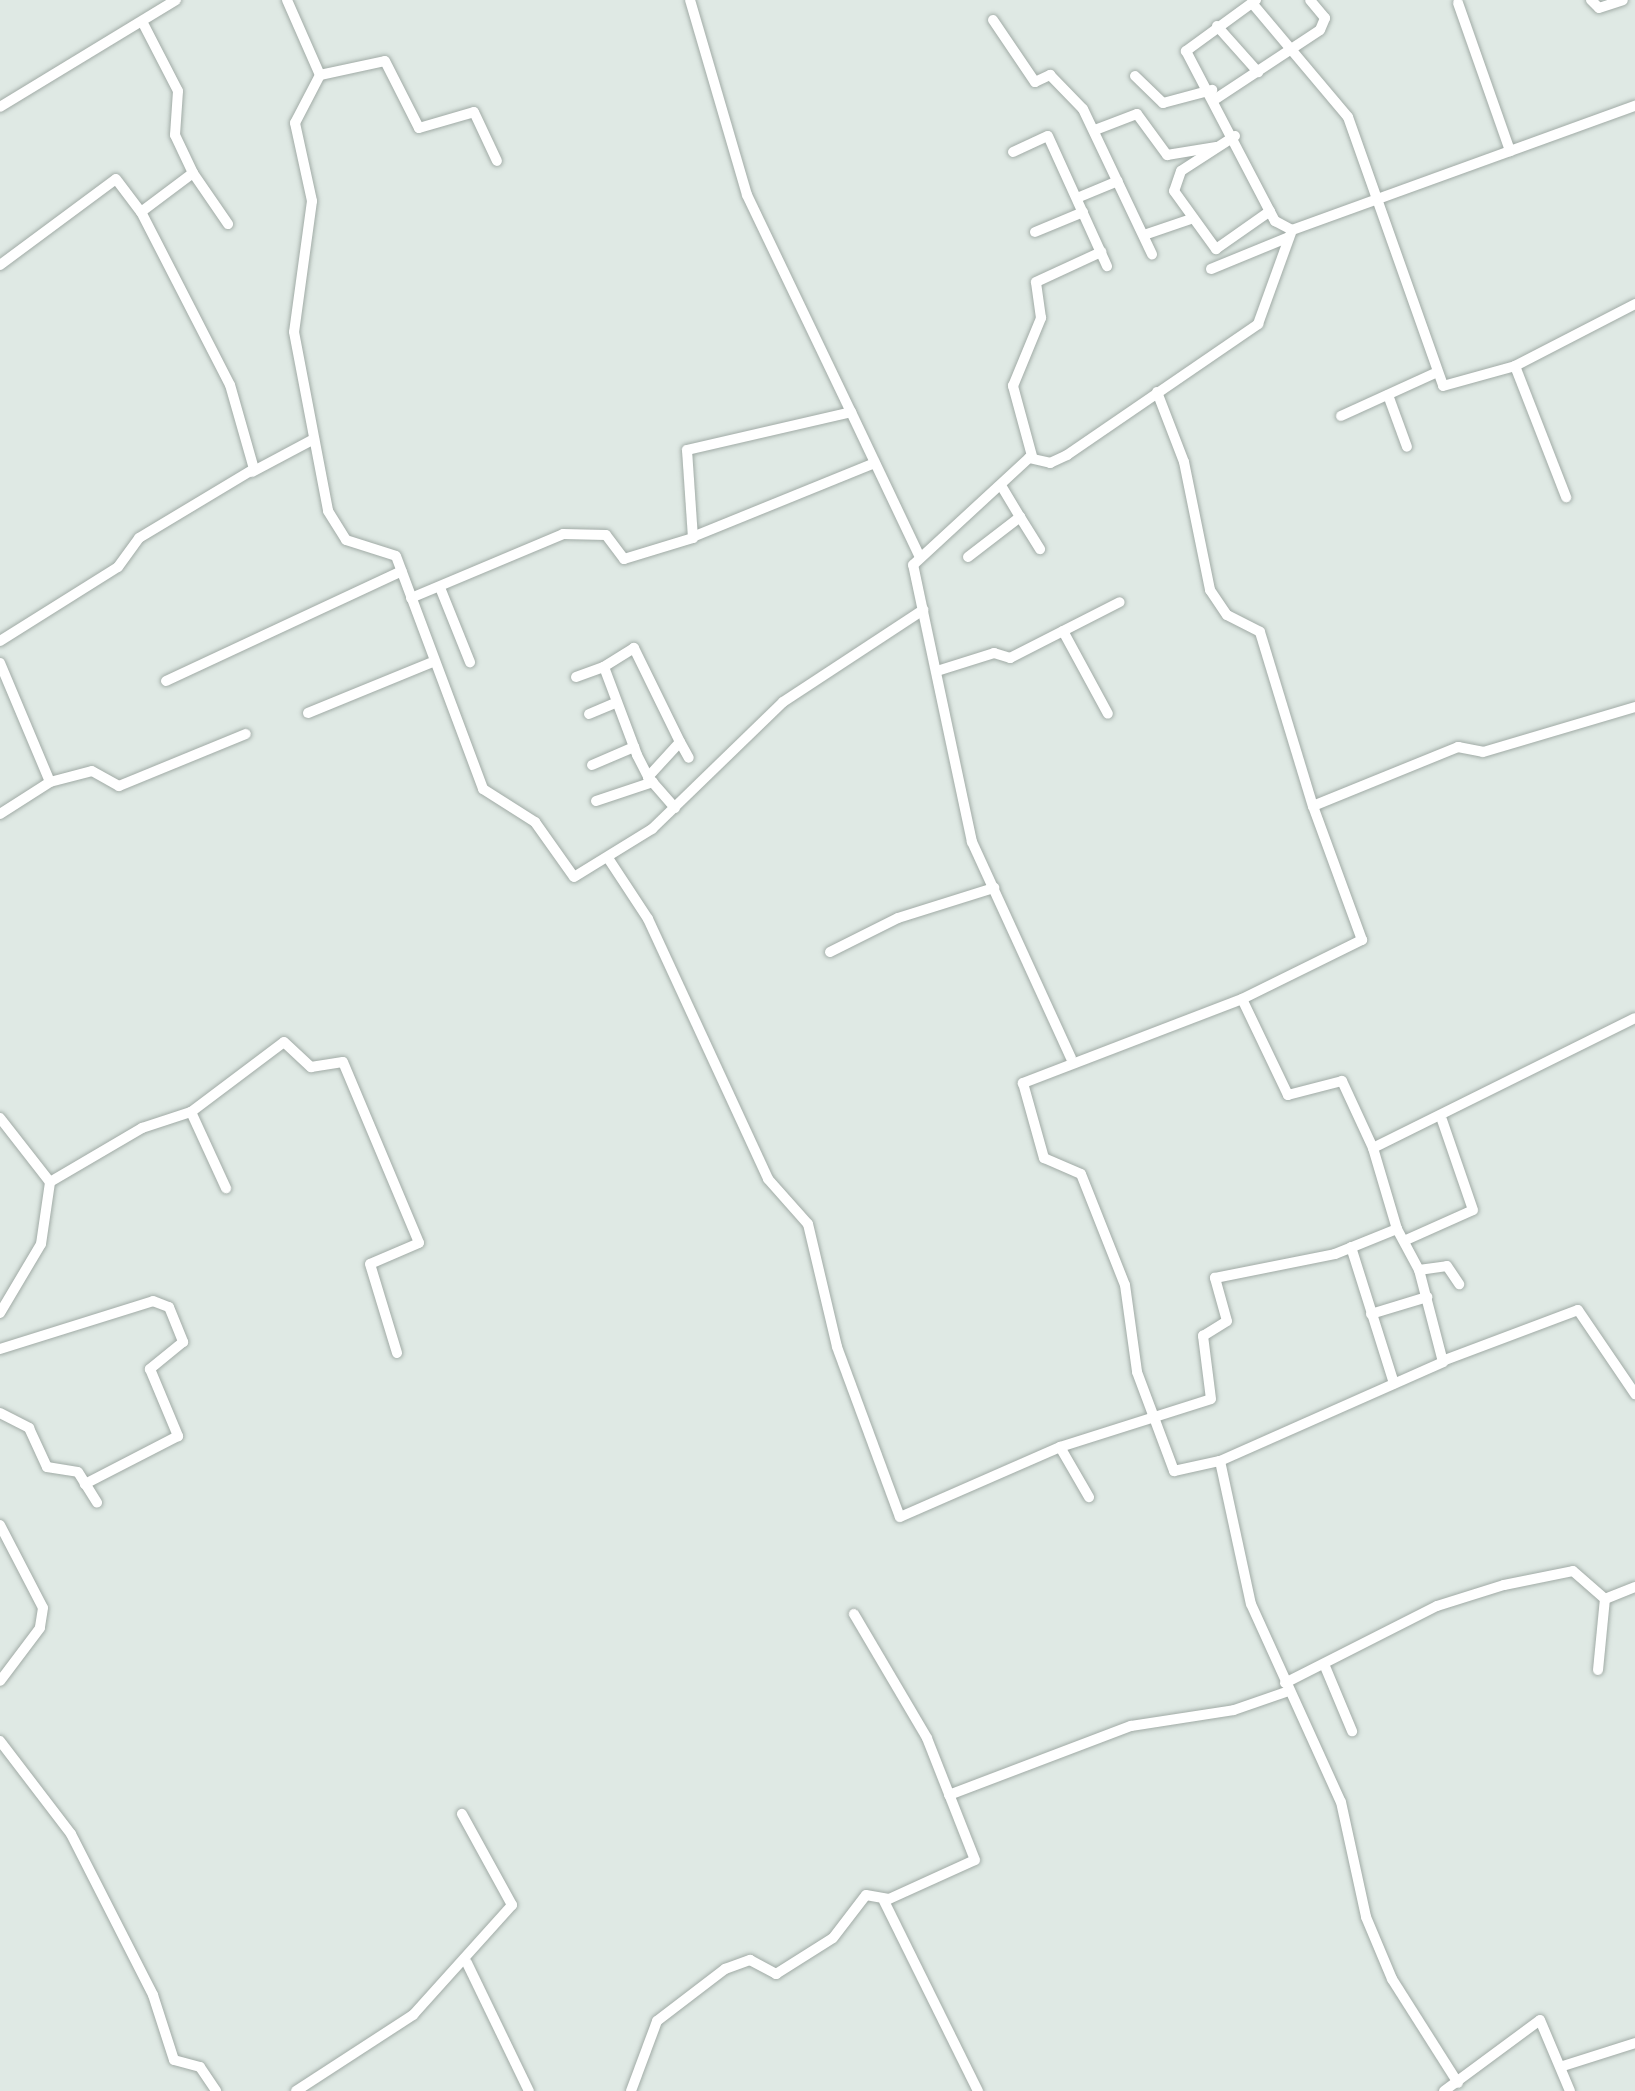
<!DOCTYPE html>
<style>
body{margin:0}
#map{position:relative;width:1635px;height:2091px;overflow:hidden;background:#dfe9e4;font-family:Rubik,sans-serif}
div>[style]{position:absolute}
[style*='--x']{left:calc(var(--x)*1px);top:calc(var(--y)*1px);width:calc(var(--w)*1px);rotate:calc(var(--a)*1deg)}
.roads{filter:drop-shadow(0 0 2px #a1aba6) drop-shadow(0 0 2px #a1aba6)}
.minor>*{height:10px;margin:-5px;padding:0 5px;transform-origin:5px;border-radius:5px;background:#fff}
span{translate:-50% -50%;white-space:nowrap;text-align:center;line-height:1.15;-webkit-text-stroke:10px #dfe9e4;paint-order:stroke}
</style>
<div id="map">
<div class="roads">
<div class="minor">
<i style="--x:287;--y:0;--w:82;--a:66.3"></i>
<i style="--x:320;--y:75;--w:54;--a:117.5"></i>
<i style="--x:295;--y:123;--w:80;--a:77.7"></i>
<i style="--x:312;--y:201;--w:132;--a:97.8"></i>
<i style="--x:294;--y:332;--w:182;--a:79.2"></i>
<i style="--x:328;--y:511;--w:34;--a:58"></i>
<i style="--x:346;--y:540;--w:52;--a:17.7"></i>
<i style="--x:396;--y:556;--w:249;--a:69.5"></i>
<i style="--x:483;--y:789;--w:62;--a:32.4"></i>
<i style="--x:535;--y:822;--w:67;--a:54.7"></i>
<i style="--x:574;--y:877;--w:92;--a:-31.6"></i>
<i style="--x:652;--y:829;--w:182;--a:-44.1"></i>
<i style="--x:783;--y:702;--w:168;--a:-33.3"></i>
<i style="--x:690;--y:0;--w:203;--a:73.7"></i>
<i style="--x:747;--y:195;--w:241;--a:64.4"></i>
<i style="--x:1256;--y:0;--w:87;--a:143.9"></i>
<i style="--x:1186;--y:51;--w:192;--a:62.4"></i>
<i style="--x:1275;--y:221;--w:19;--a:28"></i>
<i style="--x:1292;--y:230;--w:365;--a:-19.9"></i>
<i style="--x:1591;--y:0;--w:11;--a:45"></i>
<i style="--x:1599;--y:8;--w:25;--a:-18"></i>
<i style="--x:1252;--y:3;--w:149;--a:49.9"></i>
<i style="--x:1348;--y:117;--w:285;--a:70.5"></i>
<i style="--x:1443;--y:386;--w:75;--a:-15.5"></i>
<i style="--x:1515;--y:366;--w:135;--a:-27.3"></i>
<i style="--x:1458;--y:3;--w:157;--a:70.6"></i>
<i style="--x:993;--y:20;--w:75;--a:55.9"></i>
<i style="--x:1035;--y:82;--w:17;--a:-25"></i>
<i style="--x:1050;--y:75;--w:47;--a:45.9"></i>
<i style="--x:1083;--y:109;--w:161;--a:64.6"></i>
<i style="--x:1217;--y:26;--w:62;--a:48.3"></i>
<i style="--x:320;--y:75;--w:66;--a:-12.2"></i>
<i style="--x:385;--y:61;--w:75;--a:63.1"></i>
<i style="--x:419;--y:128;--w:57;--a:-16.2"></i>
<i style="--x:474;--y:112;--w:54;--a:64.9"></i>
<i style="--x:1135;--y:76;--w:39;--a:44"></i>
<i style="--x:1163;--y:103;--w:51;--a:-14.9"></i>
<i style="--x:1217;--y:98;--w:123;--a:-33.4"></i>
<i style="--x:1320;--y:30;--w:13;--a:-67"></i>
<i style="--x:1325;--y:18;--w:23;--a:-130"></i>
<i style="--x:0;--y:107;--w:206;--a:-31.3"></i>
<i style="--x:1095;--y:130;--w:45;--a:-20.9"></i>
<i style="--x:1137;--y:114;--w:51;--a:53.8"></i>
<i style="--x:1167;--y:155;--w:50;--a:-9.3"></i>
<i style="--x:1235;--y:136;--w:64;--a:147.1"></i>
<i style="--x:1181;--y:171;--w:21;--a:109"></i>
<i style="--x:1174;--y:191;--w:72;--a:54.1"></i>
<i style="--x:1216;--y:249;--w:66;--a:-35.1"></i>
<i style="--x:1013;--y:152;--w:38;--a:-25"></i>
<i style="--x:1048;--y:136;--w:143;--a:65.6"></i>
<i style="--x:193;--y:173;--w:62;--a:55.5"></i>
<i style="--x:1077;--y:198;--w:44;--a:-22.5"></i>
<i style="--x:1035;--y:232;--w:52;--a:-22.6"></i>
<i style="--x:1144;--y:235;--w:50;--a:-18.8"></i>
<i style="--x:0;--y:265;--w:144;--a:-36.6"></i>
<i style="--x:116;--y:179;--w:41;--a:52.9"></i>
<i style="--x:1211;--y:269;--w:84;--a:-22.3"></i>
<i style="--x:1515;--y:366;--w:141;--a:68.7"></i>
<i style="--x:1157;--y:392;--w:75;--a:68.9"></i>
<i style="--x:1184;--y:462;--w:131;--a:78.5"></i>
<i style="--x:1210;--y:590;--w:30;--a:56"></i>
<i style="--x:1227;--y:615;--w:37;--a:27"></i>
<i style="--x:1260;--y:632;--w:182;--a:73.1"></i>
<i style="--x:1313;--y:806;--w:157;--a:-22.1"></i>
<i style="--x:1458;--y:747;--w:25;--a:11"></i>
<i style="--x:1483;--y:752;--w:159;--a:-16.5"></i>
<i style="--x:1388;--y:395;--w:55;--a:69.9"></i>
<i style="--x:1341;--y:416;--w:101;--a:-24.5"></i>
<i style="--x:1032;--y:456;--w:73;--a:-105.2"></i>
<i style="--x:1013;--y:386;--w:74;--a:-67.6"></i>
<i style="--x:1041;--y:318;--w:36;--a:-98"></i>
<i style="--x:1036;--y:282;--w:72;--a:-24.8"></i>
<i style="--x:252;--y:472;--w:70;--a:-28"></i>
<i style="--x:1020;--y:517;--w:38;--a:58"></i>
<i style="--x:695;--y:536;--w:194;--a:-22.1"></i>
<i style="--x:968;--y:557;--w:66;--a:-37.6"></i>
<i style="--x:1020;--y:517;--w:37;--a:-121"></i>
<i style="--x:441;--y:590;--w:78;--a:68.1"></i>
<i style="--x:411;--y:598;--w:165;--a:-22.8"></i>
<i style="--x:563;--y:534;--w:43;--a:1.3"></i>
<i style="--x:606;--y:535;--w:30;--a:53"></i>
<i style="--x:624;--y:559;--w:72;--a:-16.9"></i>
<i style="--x:693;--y:538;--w:88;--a:-93.9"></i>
<i style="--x:687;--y:450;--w:168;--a:-13"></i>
<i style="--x:851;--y:412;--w:158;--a:64.6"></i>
<i style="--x:1063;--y:631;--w:94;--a:61.5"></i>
<i style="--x:0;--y:641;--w:139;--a:-32.1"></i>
<i style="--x:118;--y:567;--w:36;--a:-54"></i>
<i style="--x:139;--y:538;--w:134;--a:-31"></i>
<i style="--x:254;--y:469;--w:87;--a:-105.9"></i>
<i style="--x:230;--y:385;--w:195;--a:-117.2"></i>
<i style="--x:141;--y:212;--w:65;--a:-36.9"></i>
<i style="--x:193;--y:173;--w:42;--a:-115.3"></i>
<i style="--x:175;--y:135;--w:44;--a:-86.1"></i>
<i style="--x:178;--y:91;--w:74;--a:-117.3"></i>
<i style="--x:0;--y:663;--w:129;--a:67.2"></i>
<i style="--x:937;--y:671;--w:60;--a:-17.5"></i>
<i style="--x:994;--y:653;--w:17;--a:17"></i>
<i style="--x:1010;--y:658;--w:123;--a:-27"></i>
<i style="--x:576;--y:677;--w:30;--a:-20"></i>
<i style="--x:166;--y:681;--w:260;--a:-25"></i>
<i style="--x:308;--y:713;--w:135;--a:-22.2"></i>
<i style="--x:589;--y:714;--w:30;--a:-23"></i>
<i style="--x:680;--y:742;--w:18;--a:61"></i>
<i style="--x:592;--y:765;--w:46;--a:-23.2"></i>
<i style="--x:648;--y:777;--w:47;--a:-47.6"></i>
<i style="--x:680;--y:742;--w:105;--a:-116.1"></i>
<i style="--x:634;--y:648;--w:36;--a:148"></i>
<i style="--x:604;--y:667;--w:94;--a:69.4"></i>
<i style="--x:637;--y:755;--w:25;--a:63"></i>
<i style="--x:648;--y:777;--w:41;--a:48.9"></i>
<i style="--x:596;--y:801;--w:60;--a:-18.4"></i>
<i style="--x:0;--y:814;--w:59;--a:-32.6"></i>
<i style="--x:50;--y:782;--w:43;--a:-14.7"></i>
<i style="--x:92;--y:771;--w:31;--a:29"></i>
<i style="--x:119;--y:786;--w:137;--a:-22.3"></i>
<i style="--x:608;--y:858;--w:73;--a:56.7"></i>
<i style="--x:648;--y:919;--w:286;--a:65.2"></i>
<i style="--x:768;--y:1179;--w:60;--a:48.4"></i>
<i style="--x:808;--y:1224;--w:126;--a:76.7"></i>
<i style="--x:837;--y:1347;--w:181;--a:69.7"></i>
<i style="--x:900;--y:1517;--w:175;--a:-23.6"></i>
<i style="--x:1060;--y:1447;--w:158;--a:-17.6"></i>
<i style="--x:1211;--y:1399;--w:64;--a:-97.2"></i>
<i style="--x:1203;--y:1336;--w:28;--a:-32"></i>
<i style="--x:1227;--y:1321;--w:45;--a:-105.6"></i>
<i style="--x:1215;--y:1278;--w:122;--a:-11.3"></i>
<i style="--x:1335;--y:1254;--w:67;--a:-22"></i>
<i style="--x:1397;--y:1229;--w:84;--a:-106.5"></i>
<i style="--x:1373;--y:1148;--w:292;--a:-26.4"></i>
<i style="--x:830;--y:952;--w:76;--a:-26.6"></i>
<i style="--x:898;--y:918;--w:101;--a:-17.4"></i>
<i style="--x:1242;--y:999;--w:134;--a:-26.2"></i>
<i style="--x:1362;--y:940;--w:143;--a:-110.1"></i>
<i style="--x:1071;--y:1058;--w:238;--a:-114.6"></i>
<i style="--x:972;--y:842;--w:283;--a:-102"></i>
<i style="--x:913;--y:565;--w:158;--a:-42.7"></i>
<i style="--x:1029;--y:458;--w:22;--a:13"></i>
<i style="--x:1050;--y:463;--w:19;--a:-25"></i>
<i style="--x:1067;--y:455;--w:232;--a:-34.4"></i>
<i style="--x:1258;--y:324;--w:100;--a:-70.1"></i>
<i style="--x:191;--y:1112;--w:84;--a:65.3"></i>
<i style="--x:0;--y:1118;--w:81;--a:52"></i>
<i style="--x:1373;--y:1148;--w:74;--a:-114.8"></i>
<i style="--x:1342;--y:1081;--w:56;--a:165.5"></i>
<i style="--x:1288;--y:1095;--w:106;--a:-115.6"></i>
<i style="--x:1242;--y:999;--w:235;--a:159"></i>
<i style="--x:1023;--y:1083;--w:78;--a:74.4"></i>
<i style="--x:1044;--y:1158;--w:40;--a:23.4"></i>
<i style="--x:1081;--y:1174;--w:119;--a:68.4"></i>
<i style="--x:1125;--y:1285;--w:88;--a:82.1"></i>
<i style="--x:1137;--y:1372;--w:106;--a:69.5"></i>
<i style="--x:1174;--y:1471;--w:47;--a:-12.3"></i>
<i style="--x:1220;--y:1461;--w:146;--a:77.8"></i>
<i style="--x:1251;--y:1604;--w:217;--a:65.6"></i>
<i style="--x:1341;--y:1802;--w:118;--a:77.7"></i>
<i style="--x:1366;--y:1917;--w:67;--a:67.2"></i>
<i style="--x:1392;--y:1979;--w:123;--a:57.6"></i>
<i style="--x:1406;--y:1240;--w:73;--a:-24.1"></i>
<i style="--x:1473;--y:1210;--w:95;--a:-109"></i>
<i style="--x:1351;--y:1247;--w:143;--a:72.5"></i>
<i style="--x:1419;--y:1270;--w:28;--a:-8"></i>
<i style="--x:1447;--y:1266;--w:22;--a:56"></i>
<i style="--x:0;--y:1313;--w:80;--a:-59.3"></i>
<i style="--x:41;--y:1244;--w:63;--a:-81.7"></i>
<i style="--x:50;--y:1182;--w:107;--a:-30.4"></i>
<i style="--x:142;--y:1128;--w:52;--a:-18.1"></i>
<i style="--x:191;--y:1112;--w:116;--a:-37"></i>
<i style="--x:284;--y:1042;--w:37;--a:43"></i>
<i style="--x:311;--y:1067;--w:32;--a:-9"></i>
<i style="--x:343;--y:1062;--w:196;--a:67.2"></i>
<i style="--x:419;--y:1243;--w:53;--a:156.8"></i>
<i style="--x:370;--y:1264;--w:93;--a:73.1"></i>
<i style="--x:1371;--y:1314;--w:59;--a:-16.9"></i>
<i style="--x:0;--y:1349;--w:160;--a:-17.4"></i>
<i style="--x:153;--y:1301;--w:17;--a:21"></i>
<i style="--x:169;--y:1307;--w:38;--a:68"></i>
<i style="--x:183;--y:1342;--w:43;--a:140.7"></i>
<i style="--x:150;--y:1369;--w:73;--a:67.3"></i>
<i style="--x:178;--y:1436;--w:105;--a:152.7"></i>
<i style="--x:1445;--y:1360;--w:142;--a:-20.6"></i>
<i style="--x:1578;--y:1310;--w:102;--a:55.8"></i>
<i style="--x:0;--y:1413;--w:33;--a:27"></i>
<i style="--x:29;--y:1428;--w:43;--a:65.2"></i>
<i style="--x:47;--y:1467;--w:31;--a:9"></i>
<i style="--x:78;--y:1472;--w:36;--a:58"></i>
<i style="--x:1060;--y:1447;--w:58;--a:59.9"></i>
<i style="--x:1220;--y:1461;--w:244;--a:-23.9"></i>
<i style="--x:1443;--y:1362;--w:95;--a:-104.6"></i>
<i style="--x:1419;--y:1270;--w:47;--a:-118.2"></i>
<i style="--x:0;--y:1525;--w:93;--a:62.6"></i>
<i style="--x:43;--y:1608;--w:20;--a:99"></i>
<i style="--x:40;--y:1628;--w:66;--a:127"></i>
<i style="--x:1324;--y:1664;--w:73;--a:67.3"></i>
<i style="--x:1598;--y:1670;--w:71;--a:-84.4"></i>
<i style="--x:1285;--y:1683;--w:170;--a:-26.9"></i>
<i style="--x:1437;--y:1606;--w:70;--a:-17.4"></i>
<i style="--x:1504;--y:1585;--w:70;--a:-11.5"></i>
<i style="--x:1573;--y:1571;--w:43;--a:41.2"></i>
<i style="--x:1605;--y:1599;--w:32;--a:-22"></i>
<i style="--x:0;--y:1741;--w:117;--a:52.6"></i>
<i style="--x:71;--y:1834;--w:181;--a:63"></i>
<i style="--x:153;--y:1995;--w:68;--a:72.1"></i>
<i style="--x:174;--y:2060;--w:27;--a:15"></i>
<i style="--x:200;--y:2067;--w:29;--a:56"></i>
<i style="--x:949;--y:1795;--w:195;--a:-20.8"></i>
<i style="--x:1131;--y:1726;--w:104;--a:-8.8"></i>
<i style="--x:1234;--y:1710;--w:58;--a:-19.1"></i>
<i style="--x:884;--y:1901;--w:212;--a:63.7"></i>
<i style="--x:467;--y:1963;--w:142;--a:64.2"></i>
<i style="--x:1563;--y:2066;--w:76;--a:-17.7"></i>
<i style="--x:296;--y:2091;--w:140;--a:-33"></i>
<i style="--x:413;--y:2015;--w:148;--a:-48"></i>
<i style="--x:512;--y:1905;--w:104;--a:-118.8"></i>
<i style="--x:631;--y:2091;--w:75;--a:-69.6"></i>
<i style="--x:657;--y:2021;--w:86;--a:-37.4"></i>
<i style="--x:725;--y:1969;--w:27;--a:-20"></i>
<i style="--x:750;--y:1960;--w:30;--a:28"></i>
<i style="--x:776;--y:1974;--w:67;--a:-32.3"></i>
<i style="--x:833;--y:1938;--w:54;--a:-52.5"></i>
<i style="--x:866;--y:1895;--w:23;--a:10"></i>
<i style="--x:889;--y:1899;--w:94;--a:-24.4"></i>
<i style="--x:975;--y:1860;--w:131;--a:-111.5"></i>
<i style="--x:927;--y:1738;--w:144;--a:-120.5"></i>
<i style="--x:1444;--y:2091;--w:119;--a:-36.5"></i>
<i style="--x:1540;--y:2020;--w:77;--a:67.1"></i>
</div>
</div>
</div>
